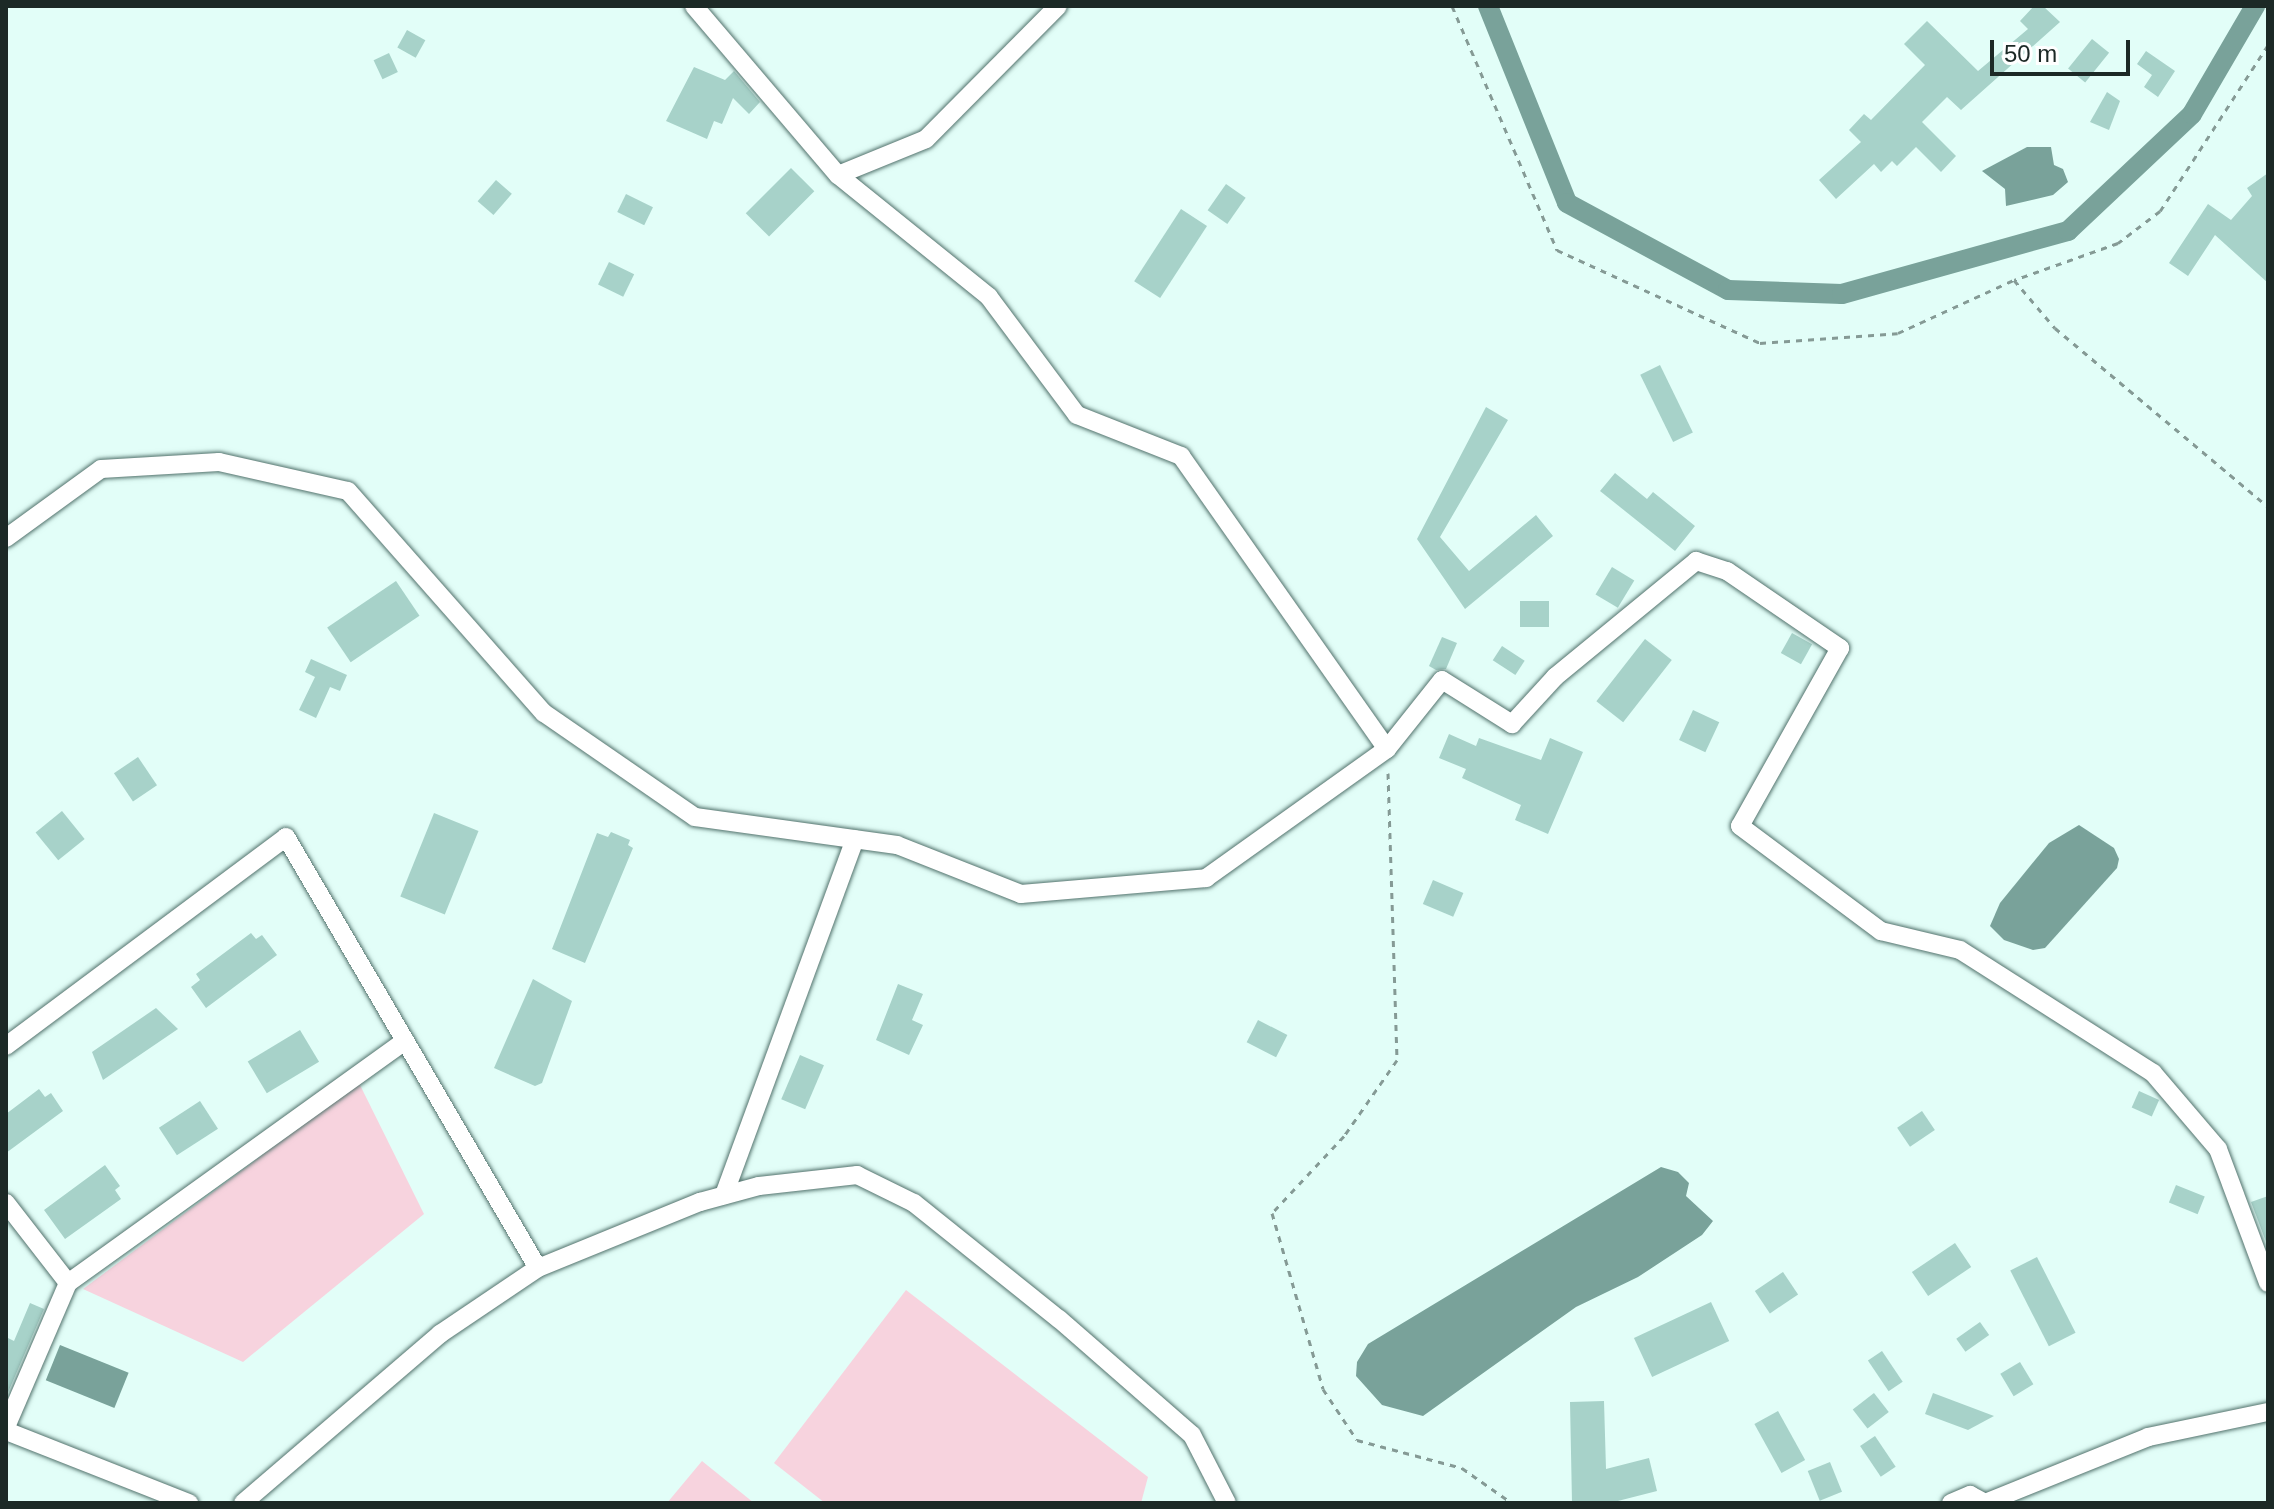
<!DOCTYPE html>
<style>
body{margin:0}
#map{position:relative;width:2274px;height:1509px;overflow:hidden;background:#e2fef8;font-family:Helvetica,sans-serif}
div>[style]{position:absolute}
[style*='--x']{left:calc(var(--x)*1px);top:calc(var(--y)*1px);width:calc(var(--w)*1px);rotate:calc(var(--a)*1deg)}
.green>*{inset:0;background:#f7d3de}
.water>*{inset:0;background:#79a29a;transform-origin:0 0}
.canal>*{height:20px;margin:-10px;padding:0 10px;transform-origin:10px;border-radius:10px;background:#79a29a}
.building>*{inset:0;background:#a7d2c9;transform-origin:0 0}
.path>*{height:3px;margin-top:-1.5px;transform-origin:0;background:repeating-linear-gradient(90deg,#859a95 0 6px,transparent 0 12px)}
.roads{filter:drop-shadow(0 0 2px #52726c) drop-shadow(0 0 2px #52726c)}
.minor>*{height:18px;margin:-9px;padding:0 9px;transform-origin:9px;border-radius:9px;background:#fff}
span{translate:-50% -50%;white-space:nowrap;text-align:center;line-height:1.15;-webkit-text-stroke:7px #fff;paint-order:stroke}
.frame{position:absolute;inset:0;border:8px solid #1c2926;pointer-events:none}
.scale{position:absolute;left:1990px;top:40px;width:140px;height:36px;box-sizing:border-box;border:4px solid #1c2926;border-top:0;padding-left:10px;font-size:24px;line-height:28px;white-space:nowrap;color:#1c2926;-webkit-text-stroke:6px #fff;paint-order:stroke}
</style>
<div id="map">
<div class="green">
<i style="clip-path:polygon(359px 1083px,424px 1214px,243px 1362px,83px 1289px)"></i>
<i style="clip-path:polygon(906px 1290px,1148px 1477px,1141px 1503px,825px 1503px,774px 1463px)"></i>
<i style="clip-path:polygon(702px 1461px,754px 1503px,667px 1503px)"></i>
</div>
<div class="water">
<i style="clip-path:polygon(2027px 147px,2051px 147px,2054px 165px,2063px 169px,2068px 182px,2053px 195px,2006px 206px,2005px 189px,1982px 171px)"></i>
<i style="clip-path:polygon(2079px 825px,2114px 848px,2119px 859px,2117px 868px,2045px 948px,2033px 950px,2004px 940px,1990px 926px,2000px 903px,2049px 843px)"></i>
<i style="clip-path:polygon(1661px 1167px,1678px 1172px,1689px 1183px,1686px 1196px,1713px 1221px,1702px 1235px,1638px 1277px,1576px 1307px,1423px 1416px,1382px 1405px,1356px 1376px,1357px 1362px,1368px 1344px)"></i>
<i style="left:60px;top:1345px;width:74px;height:38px;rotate:22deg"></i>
</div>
<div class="canal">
<i style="--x:1488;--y:6;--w:212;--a:68.1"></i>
<i style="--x:1567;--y:203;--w:183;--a:28.4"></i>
<i style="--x:1728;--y:290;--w:114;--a:2"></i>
<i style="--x:1842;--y:294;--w:235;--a:-15.6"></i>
<i style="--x:2068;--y:231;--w:170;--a:-43.3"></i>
<i style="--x:2192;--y:114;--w:125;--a:-59.7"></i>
</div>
<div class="building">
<i style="clip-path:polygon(2034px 6px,2043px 6px,2060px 22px,1961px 110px,1947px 97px,1922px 122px,1956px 156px,1941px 172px,1916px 147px,1897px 166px,1892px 161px,1881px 172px,1874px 164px,1836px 199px,1819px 180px,1861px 142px,1849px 130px,1864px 114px,1871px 120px,1925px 65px,1904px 44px,1927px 21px,1978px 71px,2028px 29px,2020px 21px)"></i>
<i style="left:407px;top:30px;width:21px;height:20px;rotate:29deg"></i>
<i style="left:2092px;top:39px;width:22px;height:38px;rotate:39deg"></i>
<i style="clip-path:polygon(2146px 51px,2175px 71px,2158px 97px,2144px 87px,2152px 75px,2137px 64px)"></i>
<i style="left:389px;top:53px;width:21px;height:17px;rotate:65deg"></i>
<i style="clip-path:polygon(694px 67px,725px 80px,734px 71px,760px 102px,749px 114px,733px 98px,722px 124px,714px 121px,707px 139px,666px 121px)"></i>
<i style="clip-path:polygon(2107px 92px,2120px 101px,2109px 130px,2090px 122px)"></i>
<i style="left:791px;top:168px;width:33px;height:64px;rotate:45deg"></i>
<i style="clip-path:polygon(2268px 173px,2268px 283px,2215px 235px,2188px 276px,2169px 263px,2208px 204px,2231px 220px,2252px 196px,2247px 188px)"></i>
<i style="left:496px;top:180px;width:21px;height:28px;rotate:41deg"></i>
<i style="left:1226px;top:184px;width:24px;height:32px;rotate:35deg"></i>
<i style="left:626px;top:194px;width:30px;height:20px;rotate:26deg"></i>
<i style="left:1181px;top:209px;width:31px;height:86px;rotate:33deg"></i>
<i style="left:609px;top:262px;width:28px;height:25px;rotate:26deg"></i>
<i style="left:1660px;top:365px;width:75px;height:22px;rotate:64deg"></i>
<i style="clip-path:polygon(1486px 407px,1508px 420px,1440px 537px,1469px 571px,1536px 515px,1553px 536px,1465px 609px,1417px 539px)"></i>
<i style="clip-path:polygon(1615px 473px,1647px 499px,1653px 492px,1695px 526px,1675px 551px,1600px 491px)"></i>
<i style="left:1612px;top:567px;width:26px;height:32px;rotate:31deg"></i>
<i style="left:396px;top:581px;width:42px;height:83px;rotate:56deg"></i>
<i style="left:1549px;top:601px;width:26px;height:29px;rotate:90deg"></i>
<i style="left:1792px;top:633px;width:23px;height:23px;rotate:29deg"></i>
<i style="clip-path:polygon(1442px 637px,1457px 643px,1446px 669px,1436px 670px,1429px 666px)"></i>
<i style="left:1645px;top:639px;width:34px;height:79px;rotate:38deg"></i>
<i style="left:1502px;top:646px;width:27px;height:17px;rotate:33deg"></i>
<i style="clip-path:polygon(311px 659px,347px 675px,340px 691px,330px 687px,316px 718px,299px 710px,315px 677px,305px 672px)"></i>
<i style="left:1693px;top:710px;width:29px;height:33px;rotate:25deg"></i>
<i style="clip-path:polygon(1449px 734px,1476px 746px,1479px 738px,1541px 760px,1550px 738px,1583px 752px,1548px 834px,1515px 820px,1521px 805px,1462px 778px,1466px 769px,1439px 758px)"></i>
<i style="left:138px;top:757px;width:34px;height:29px;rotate:56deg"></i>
<i style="left:62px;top:811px;width:36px;height:34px;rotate:51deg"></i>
<i style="left:434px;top:813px;width:48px;height:90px;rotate:22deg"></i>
<i style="clip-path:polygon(611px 832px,630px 840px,628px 845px,633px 848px,585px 963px,552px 949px,597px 833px,608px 837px)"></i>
<i style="left:1433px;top:880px;width:33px;height:26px;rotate:23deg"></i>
<i style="clip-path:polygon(251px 933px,256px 939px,262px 935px,277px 955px,206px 1008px,191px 987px,200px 980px,196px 974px)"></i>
<i style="clip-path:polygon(533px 979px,572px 1001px,542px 1083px,535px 1086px,494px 1068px)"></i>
<i style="clip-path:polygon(898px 984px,923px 994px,912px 1020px,923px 1025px,909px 1055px,876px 1040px)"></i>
<i style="clip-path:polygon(156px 1008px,178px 1029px,103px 1080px,92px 1052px)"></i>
<i style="left:1258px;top:1020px;width:33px;height:25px;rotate:27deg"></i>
<i style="left:300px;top:1030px;width:37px;height:61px;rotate:59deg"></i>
<i style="left:800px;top:1055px;width:26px;height:48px;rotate:23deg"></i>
<i style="clip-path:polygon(39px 1089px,45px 1097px,51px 1093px,63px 1111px,6px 1153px,6px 1114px)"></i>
<i style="left:2139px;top:1091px;width:22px;height:18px;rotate:24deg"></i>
<i style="left:200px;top:1101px;width:33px;height:49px;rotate:57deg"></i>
<i style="left:1922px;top:1111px;width:23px;height:30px;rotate:56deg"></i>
<i style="clip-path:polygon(105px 1165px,120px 1186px,115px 1190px,121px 1199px,65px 1239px,44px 1210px)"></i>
<i style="left:2176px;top:1185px;width:31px;height:19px;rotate:22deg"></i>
<i style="clip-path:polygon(2268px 1196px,2268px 1247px,2251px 1202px)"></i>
<i style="left:1955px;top:1243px;width:29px;height:52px;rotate:56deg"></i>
<i style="left:2037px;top:1257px;width:85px;height:30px;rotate:63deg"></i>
<i style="left:1783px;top:1272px;width:27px;height:34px;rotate:56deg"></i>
<i style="left:1711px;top:1302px;width:43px;height:85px;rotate:65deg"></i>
<i style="clip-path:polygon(30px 1303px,44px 1309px,6px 1397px,6px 1337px,14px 1341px)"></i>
<i style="left:1980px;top:1322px;width:16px;height:29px;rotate:55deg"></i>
<i style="left:1882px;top:1351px;width:37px;height:17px;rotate:56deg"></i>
<i style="left:2020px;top:1362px;width:26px;height:23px;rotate:59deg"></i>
<i style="left:1874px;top:1393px;width:24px;height:27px;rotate:52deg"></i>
<i style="clip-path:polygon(1933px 1393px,1994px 1416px,1968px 1430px,1925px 1414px)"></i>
<i style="clip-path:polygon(1604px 1401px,1606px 1469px,1649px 1458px,1657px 1491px,1610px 1503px,1572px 1503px,1570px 1402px)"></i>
<i style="left:1778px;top:1411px;width:56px;height:27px;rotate:61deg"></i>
<i style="left:1875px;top:1436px;width:37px;height:18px;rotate:56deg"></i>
<i style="left:1830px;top:1462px;width:32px;height:24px;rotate:68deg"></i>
</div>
<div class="path">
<i style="--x:1452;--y:6;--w:266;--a:66.7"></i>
<i style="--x:1557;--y:250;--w:223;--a:24.6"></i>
<i style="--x:1760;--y:343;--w:138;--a:-4.1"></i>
<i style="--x:1898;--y:333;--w:128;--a:-24.6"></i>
<i style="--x:2268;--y:45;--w:198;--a:123"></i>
<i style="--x:2160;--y:211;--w:53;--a:142.7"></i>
<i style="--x:2118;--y:243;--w:110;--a:160.4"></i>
<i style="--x:2014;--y:280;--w:63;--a:49.5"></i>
<i style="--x:2055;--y:328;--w:278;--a:40"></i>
<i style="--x:1388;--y:773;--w:287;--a:88.2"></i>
<i style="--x:1397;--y:1060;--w:93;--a:124.9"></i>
<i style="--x:1344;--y:1136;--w:105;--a:133.1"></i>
<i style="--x:1272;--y:1213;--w:183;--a:73.8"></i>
<i style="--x:1323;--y:1389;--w:61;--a:56.3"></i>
<i style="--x:1357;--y:1440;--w:109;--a:14.9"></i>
<i style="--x:1462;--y:1468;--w:61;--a:35"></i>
</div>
<div class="roads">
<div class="minor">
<i style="--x:694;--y:6;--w:222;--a:49.6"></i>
<i style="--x:838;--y:175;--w:95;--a:-22.2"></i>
<i style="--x:926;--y:139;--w:187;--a:-45.2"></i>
<i style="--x:838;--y:175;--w:194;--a:38.9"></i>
<i style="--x:989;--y:297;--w:147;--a:53.3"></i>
<i style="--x:1077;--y:415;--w:112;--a:21.5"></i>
<i style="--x:1181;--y:456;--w:358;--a:54.9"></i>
<i style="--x:1387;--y:749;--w:88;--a:-51.4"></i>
<i style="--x:1442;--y:680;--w:83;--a:32.2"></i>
<i style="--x:1512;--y:724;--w:64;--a:-47.5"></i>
<i style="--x:1555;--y:677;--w:183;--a:-39.4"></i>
<i style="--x:1696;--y:561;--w:33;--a:18"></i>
<i style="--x:1727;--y:571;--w:137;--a:34.3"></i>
<i style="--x:1840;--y:648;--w:204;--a:119.3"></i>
<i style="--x:1740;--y:826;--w:176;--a:36.7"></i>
<i style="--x:1881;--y:931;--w:81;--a:13.5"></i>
<i style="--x:1960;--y:950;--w:229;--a:32.5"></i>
<i style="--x:2153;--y:1073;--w:100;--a:49.5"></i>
<i style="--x:2218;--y:1149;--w:143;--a:69.5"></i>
<i style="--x:6;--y:538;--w:117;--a:-36"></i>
<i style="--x:101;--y:469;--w:118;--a:-3.4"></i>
<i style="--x:219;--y:462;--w:132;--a:12.7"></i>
<i style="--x:348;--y:491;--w:296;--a:48.6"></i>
<i style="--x:544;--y:713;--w:183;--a:34.6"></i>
<i style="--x:695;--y:817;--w:204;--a:7.9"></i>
<i style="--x:897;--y:845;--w:133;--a:21.6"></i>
<i style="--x:1021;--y:894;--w:186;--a:-4.9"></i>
<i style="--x:1206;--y:878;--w:222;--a:-35.5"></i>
<i style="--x:6;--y:1046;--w:349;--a:-36.7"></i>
<i style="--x:286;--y:837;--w:499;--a:59.7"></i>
<i style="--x:724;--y:1195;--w:379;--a:-69.8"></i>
<i style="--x:6;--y:1203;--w:101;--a:52.2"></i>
<i style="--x:68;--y:1283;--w:415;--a:-35.7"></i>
<i style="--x:6;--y:1427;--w:157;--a:-66.7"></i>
<i style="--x:6;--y:1431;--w:197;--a:21.5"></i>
<i style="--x:243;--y:1503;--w:260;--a:-40.6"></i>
<i style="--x:440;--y:1334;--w:118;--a:-34"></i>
<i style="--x:538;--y:1268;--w:175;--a:-22.2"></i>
<i style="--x:700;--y:1202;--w:61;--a:-15.2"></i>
<i style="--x:759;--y:1186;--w:99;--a:-6.4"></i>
<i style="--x:857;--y:1175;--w:64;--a:26.2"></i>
<i style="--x:914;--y:1203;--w:186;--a:38.7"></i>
<i style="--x:1059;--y:1319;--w:176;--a:41.1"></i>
<i style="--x:1192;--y:1435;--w:76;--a:62.8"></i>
<i style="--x:1951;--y:1503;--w:21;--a:-23"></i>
<i style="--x:1970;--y:1495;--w:17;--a:28"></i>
<i style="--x:1985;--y:1503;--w:176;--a:-22"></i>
<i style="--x:2148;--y:1437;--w:123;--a:-11.8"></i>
</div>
</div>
<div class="frame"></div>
<div class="scale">50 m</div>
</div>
